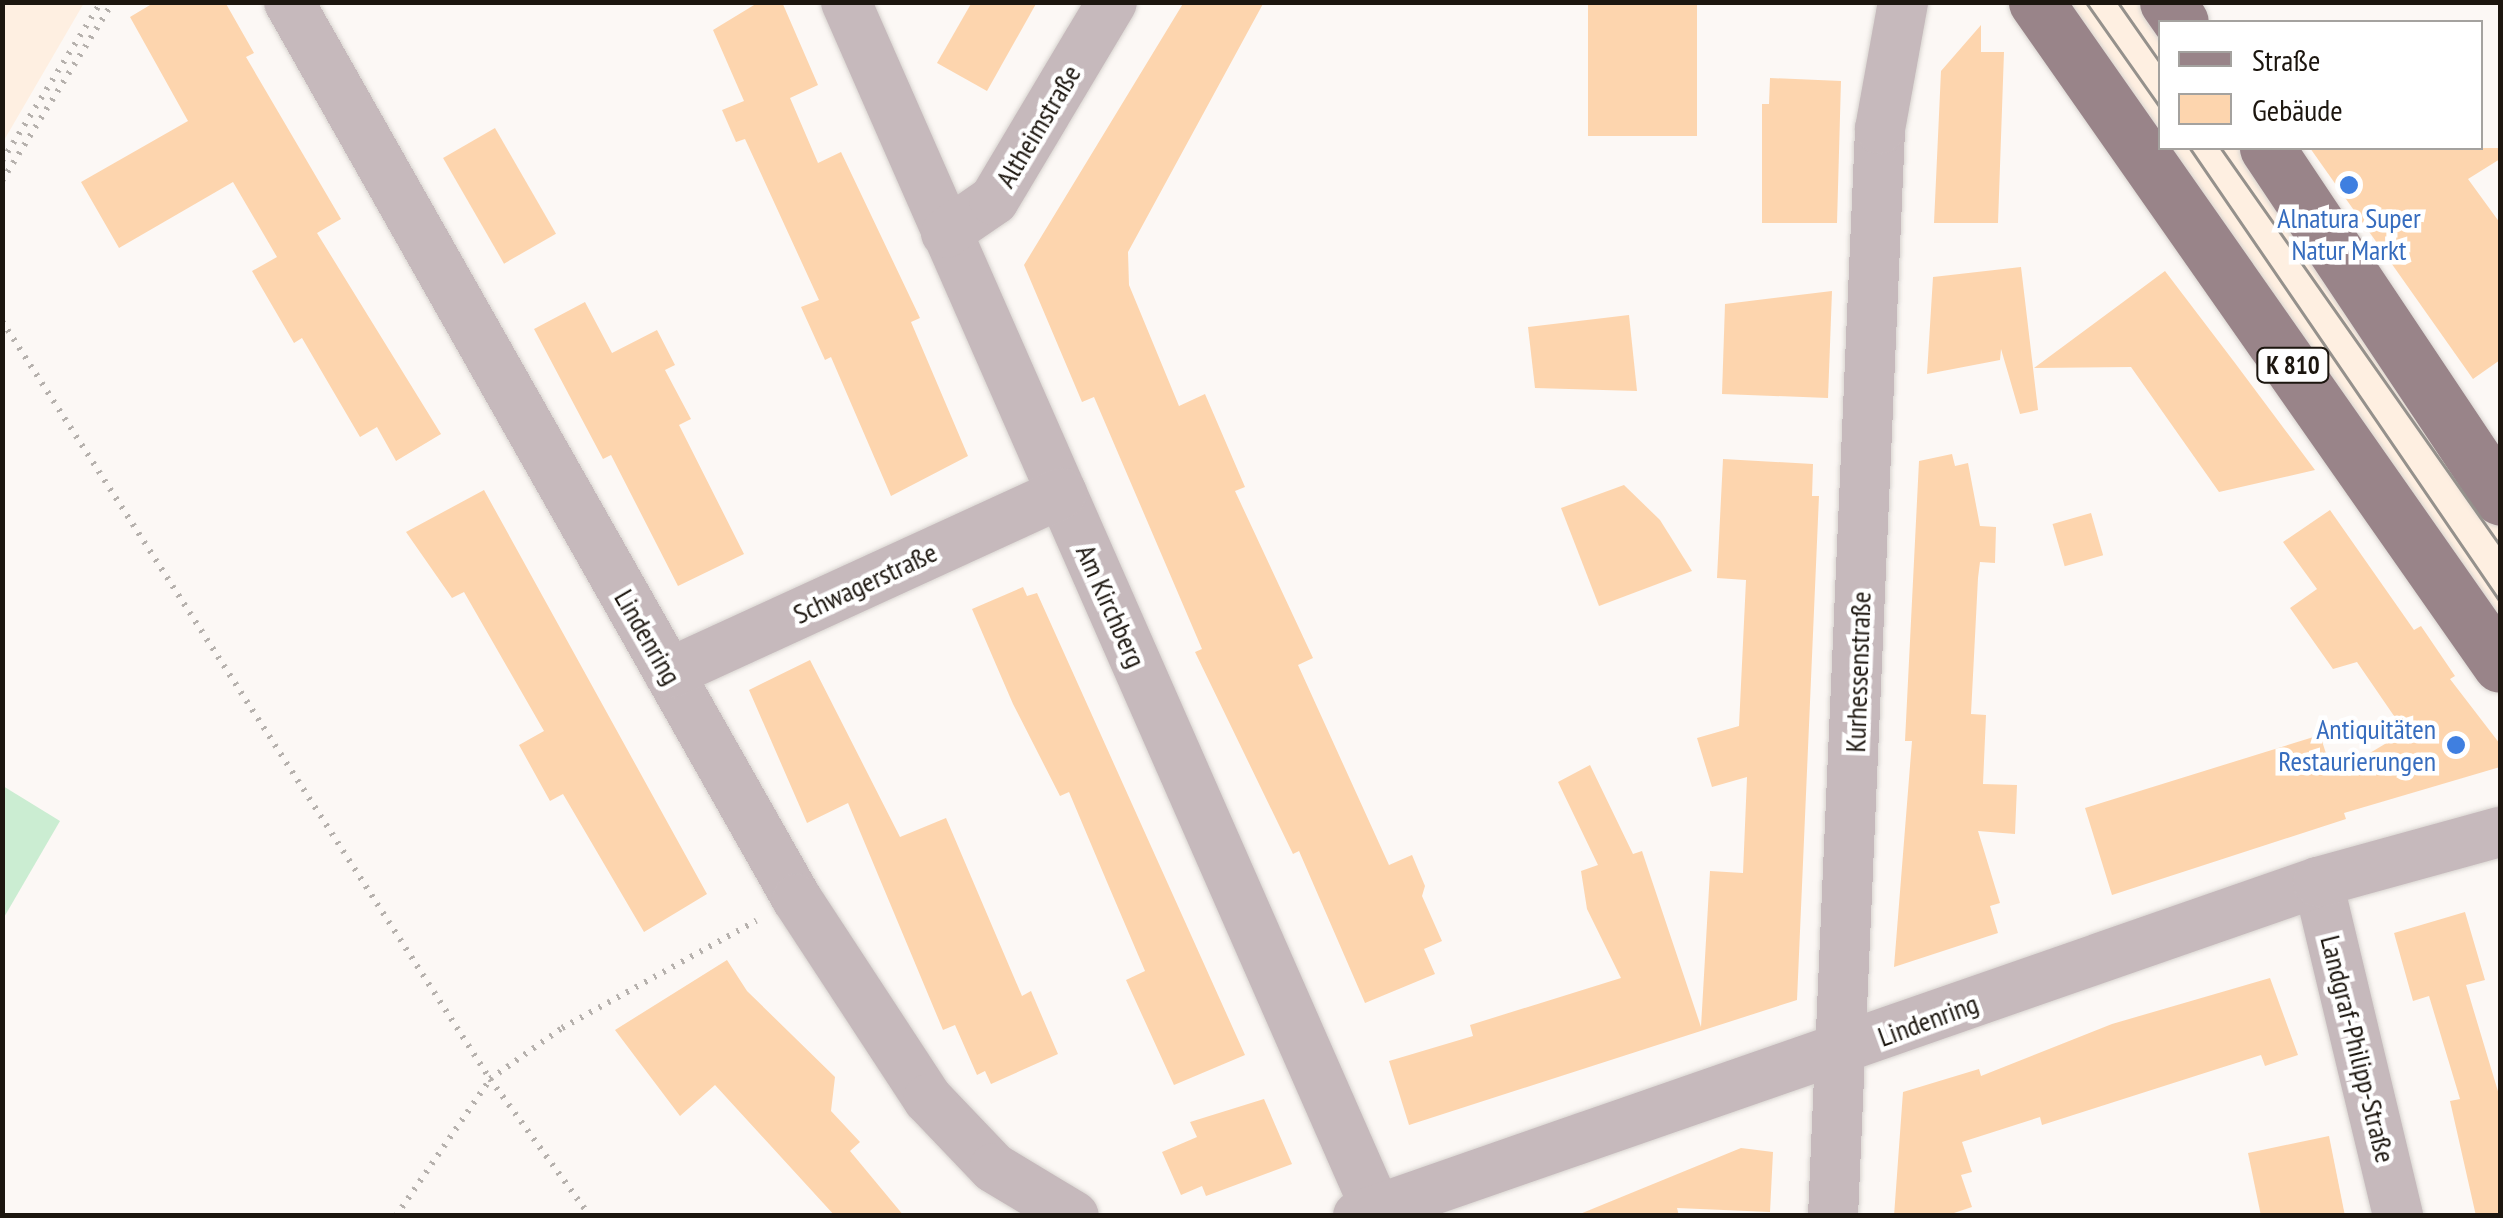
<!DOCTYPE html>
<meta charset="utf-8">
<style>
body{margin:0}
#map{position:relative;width:2503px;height:1218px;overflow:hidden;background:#fcf8f5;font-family:"PT Sans Narrow",sans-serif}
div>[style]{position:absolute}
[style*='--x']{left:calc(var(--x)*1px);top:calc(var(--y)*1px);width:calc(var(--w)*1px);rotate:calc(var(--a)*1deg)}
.built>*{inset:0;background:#feefe1}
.green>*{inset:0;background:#cbedd2}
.building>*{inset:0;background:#fdd5ae;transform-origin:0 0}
.path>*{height:6px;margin-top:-3px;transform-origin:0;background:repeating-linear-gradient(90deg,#b6b1ad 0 2.5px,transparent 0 10.5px)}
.roads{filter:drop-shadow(0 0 2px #d8d4d0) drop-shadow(0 0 2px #d8d4d0)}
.street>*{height:50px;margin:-25px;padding:0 25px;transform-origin:25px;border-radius:25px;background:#c6b9bc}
.primary>*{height:55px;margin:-27.5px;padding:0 27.5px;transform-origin:27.5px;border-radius:27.5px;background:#998489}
.tram>*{height:2.5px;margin:-1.25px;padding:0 1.25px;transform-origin:1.25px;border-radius:1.25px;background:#95918c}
.dots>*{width:28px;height:28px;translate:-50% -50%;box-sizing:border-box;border:5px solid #fff;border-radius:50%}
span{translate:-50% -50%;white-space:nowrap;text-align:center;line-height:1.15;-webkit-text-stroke:9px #fff;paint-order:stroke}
.shield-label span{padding:2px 8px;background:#fff;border:2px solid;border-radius:8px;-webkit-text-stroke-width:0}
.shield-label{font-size:25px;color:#1c160f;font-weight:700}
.street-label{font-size:28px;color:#1c160f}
.shop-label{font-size:28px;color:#366cbe}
.right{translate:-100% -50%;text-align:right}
.frame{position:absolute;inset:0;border:5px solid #1c160f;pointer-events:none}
.legend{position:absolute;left:2158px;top:20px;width:325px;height:130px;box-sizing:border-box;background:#fff;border:2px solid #a4a29f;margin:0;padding:12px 18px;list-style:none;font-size:30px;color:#1c160f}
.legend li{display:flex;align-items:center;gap:20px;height:50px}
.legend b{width:50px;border:2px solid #a4a29f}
</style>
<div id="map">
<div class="built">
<i style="clip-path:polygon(3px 2px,84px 3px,3px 142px,2px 3px)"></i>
<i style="clip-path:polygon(2067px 3px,2143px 3px,2160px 26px,2160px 136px)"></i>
<i style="clip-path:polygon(2168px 148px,2249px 148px,2500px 506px,2500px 620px)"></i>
</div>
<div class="green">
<i style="clip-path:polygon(3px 786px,60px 821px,3px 919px)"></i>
</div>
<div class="building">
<i style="clip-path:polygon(155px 2px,225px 2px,254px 53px,246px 57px,341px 219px,317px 233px,441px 434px,396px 461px,377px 427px,360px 437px,302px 338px,294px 343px,252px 271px,277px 257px,233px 182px,119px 248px,81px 182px,188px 121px,130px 17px)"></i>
<i style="clip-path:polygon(759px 2px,782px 2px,818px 85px,790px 98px,818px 163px,841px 152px,920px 318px,911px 322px,968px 456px,891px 496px,831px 357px,825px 360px,801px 307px,819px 300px,745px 139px,736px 142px,722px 110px,744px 101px,713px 30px)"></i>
<i style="clip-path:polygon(972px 2px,1037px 2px,987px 91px,937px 63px)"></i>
<i style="clip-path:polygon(1184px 2px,1264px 2px,1128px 252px,1129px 285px,1179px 406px,1205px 394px,1245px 487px,1235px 491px,1313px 658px,1298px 665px,1389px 865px,1412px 855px,1425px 886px,1422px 896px,1442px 941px,1424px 949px,1435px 974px,1365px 1003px,1299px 851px,1293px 854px,1195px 652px,1202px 649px,1094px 397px,1082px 402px,1024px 265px)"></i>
<i style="left:1588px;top:2px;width:109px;height:134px"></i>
<i style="clip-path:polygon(1981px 25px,1981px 52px,2004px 52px,1998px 223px,1934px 223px,1941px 71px)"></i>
<i style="clip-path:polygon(1770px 78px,1841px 81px,1837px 223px,1762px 223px,1762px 104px,1769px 104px)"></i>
<i style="left:495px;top:128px;width:122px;height:60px;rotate:60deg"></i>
<i style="clip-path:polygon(2310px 148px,2500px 148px,2500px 159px,2468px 179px,2500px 223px,2500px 360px,2473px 379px)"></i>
<i style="clip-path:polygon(2021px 267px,2038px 410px,2020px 414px,2001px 349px,2000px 360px,1927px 374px,1933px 277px)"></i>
<i style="clip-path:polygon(2165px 271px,2235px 363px,2315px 470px,2219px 492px,2131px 367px,2034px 368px)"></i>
<i style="clip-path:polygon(1832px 291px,1828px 398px,1722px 394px,1725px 304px)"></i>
<i style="clip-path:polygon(585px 302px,612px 353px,657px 330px,675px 365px,665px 370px,691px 419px,679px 425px,744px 554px,678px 586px,611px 455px,603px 459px,534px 329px)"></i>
<i style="clip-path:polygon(1629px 315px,1637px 391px,1535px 388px,1528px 327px)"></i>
<i style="clip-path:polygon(1952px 454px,1955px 466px,1968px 463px,1980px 526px,1996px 527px,1995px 563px,1980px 562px,1978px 578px,1971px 714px,1986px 715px,1983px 784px,2017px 785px,2015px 834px,1978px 831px,2000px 903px,1990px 906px,1998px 933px,1894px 967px,1912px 741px,1905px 741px,1919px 461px)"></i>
<i style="clip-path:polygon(1723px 459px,1813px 464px,1812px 496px,1819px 496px,1797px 1000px,1409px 1125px,1389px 1061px,1473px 1036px,1470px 1025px,1621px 978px,1587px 909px,1581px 871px,1598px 865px,1558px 782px,1590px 765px,1633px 854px,1642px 851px,1701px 1027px,1710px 871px,1743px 873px,1747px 777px,1712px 787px,1697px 738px,1739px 726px,1746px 580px,1717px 578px)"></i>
<i style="clip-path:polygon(1624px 485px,1660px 520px,1692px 571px,1599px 606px,1561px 508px)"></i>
<i style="clip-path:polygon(484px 490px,707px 894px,644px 932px,563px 794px,550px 801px,519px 745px,544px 731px,464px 592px,452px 598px,406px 532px)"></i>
<i style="clip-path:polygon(2330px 510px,2414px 630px,2421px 626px,2455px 676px,2450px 679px,2500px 744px,2500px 767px,2344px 813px,2346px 819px,2112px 895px,2085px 808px,2320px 735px,2333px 775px,2405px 732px,2357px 662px,2333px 669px,2290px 608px,2317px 589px,2283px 542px)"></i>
<i style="left:2091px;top:513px;width:44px;height:40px;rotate:74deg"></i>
<i style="clip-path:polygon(1023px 587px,1027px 596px,1037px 593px,1245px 1055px,1174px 1085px,1126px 980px,1145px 971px,1107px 882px,1069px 792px,1060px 796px,1013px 704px,972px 609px)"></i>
<i style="clip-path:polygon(810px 660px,900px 837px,946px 818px,1022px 996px,1031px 991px,1058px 1054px,991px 1084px,985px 1071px,977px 1075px,955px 1025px,943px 1030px,848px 803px,807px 823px,749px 690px)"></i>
<i style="clip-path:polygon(2465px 912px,2485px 980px,2466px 985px,2500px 1098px,2500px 1216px,2476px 1216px,2450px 1101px,2460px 1099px,2429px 996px,2413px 1001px,2394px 933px)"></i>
<i style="clip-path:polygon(727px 960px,747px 991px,835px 1077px,831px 1111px,860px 1142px,850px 1151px,904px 1216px,835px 1216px,715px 1085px,680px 1116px,615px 1030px)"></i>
<i style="clip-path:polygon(2270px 978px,2298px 1055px,2265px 1066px,2261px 1055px,2042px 1125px,2040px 1117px,1962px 1142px,1972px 1172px,1961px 1175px,1972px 1207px,1945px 1216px,1894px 1216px,1903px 1092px,1979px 1069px,1981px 1076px,2112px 1024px)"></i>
<i style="clip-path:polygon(1264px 1099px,1292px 1164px,1206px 1196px,1202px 1186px,1181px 1195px,1162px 1152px,1197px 1137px,1190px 1122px)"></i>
<i style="clip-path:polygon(2329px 1136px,2345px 1216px,2261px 1216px,2248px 1153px)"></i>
<i style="clip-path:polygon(1741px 1148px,1773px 1152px,1770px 1212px,1677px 1208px,1679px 1216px,1575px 1216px)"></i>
</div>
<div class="path">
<i style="--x:2;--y:161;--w:187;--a:-58.1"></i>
<i style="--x:2;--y:181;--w:211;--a:-58.2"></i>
<i style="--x:2;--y:321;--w:902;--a:57.23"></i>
<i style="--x:490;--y:1079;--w:170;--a:53.9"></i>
<i style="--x:396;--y:1216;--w:166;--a:-55.5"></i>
<i style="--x:490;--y:1079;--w:88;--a:-35.3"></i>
<i style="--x:562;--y:1028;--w:222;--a:-28.9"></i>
</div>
<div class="roads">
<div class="street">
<i style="--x:289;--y:2;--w:1031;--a:60.48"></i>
<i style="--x:797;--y:899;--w:239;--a:56.8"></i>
<i style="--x:928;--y:1099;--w:95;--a:46.3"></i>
<i style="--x:994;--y:1168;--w:93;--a:31"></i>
<i style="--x:846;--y:2;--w:1318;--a:66.29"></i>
<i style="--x:946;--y:233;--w:58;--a:-34.5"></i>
<i style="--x:994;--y:200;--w:230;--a:-59.2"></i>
<i style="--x:669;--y:673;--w:432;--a:-24.6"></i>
<i style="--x:2318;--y:882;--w:343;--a:76.5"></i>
<i style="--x:1358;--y:1216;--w:1016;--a:-19.18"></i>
<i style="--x:2318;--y:882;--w:189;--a:-15.4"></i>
<i style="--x:1833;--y:1216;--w:1088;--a:-87.52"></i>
<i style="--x:1880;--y:129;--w:129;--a:-79.7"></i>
</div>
<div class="primary">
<i style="--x:2036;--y:2;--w:809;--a:55.01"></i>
<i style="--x:2167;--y:2;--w:24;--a:55"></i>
<i style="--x:2267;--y:148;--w:420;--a:56.3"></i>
</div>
</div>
<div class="tram">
<i style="--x:2086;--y:2;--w:128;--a:54.8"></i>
<i style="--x:2118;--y:2;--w:73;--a:55"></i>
<i style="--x:2190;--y:148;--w:549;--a:55.62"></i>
<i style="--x:2221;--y:148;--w:485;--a:54.9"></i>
</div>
<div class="dots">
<i style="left:2349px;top:185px;background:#3f7fe0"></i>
<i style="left:2456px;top:745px;background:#3f7fe0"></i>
</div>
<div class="shield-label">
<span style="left:2293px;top:365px">K 810</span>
</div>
<div class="street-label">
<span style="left:1038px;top:126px;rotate:-59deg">Altheimstraße</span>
<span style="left:865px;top:583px;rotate:-25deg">Schwagerstraße</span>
<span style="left:1111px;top:606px;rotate:66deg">Am Kirchberg</span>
<span style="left:648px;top:637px;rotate:60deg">Lindenring</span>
<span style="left:1858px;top:672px;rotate:-88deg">Kurhessenstraße</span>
<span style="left:1928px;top:1020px;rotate:-20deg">Lindenring</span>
<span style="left:2358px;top:1049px;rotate:76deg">Landgraf-Philipp-Straße</span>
</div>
<div class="shop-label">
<span style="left:2349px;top:234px">Alnatura Super<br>Natur Markt</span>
<span class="right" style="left:2436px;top:745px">Antiquitäten<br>Restaurierungen</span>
</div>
<div class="frame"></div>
<ul class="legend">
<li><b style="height:12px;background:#998489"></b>Straße</li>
<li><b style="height:28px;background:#fdd5ae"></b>Gebäude</li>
</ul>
</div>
